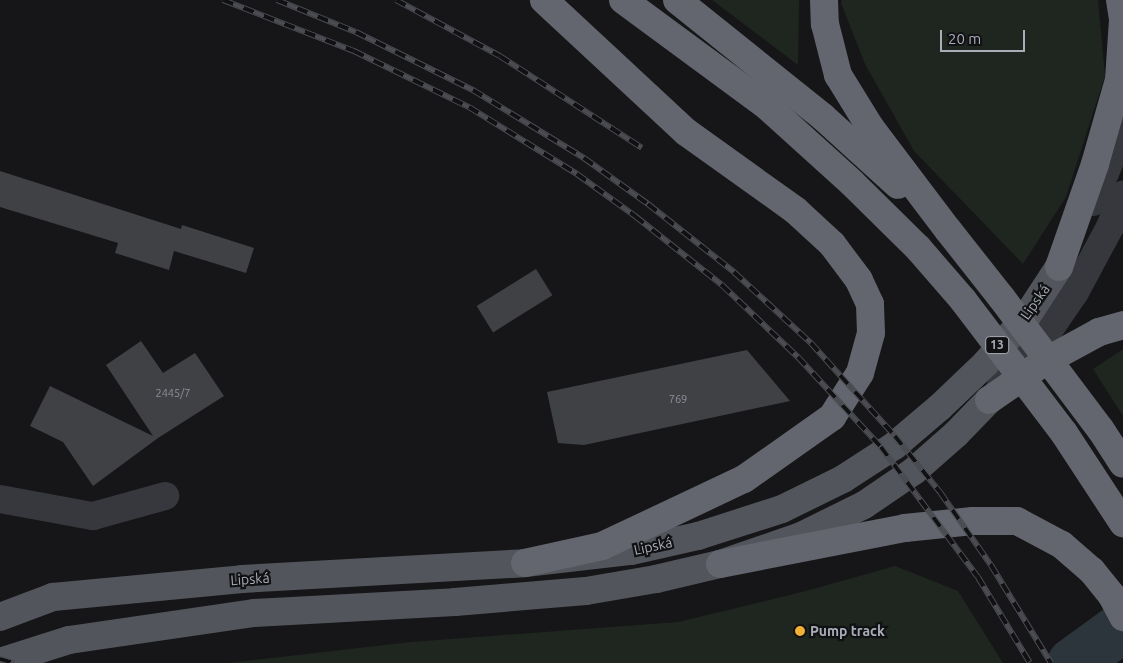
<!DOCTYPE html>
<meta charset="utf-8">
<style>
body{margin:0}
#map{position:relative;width:1123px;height:663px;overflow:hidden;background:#161618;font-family:Ubuntu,sans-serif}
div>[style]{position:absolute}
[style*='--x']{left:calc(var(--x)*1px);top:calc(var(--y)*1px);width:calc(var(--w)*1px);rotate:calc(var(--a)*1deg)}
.green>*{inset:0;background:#1e261f}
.river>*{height:51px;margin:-25.5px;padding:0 25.5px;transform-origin:25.5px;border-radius:25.5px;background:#2c353c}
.building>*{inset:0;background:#404145;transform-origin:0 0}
.minor>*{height:28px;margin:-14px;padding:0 14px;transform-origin:14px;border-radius:14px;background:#37383d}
.major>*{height:28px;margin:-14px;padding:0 14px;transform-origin:14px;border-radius:14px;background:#53555c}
.highway>*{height:28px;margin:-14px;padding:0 14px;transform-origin:14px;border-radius:14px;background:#63666e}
.rail>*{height:5.5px;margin-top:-2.75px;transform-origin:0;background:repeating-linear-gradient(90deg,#111113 0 11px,#4a4c52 0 22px);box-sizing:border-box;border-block:1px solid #4a4c52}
.dots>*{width:14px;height:14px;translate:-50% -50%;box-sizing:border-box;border:2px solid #111113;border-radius:50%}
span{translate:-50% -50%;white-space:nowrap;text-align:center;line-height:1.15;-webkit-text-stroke:4.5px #111113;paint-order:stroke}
.number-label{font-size:11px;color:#8e929b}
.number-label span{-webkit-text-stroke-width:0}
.shield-label span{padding:1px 4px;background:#111113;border:1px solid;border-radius:4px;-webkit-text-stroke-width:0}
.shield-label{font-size:12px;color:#a8adb8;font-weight:700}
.street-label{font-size:14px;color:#a8adb8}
.poi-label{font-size:14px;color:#a8adb8;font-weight:700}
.left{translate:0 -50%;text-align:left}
.scale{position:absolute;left:940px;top:30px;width:85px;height:22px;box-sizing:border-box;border:2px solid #a8adb8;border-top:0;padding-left:6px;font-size:15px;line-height:18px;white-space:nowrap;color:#a8adb8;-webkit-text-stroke:4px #111113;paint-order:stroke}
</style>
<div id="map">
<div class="green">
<i style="clip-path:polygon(712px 0,799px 0,798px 65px)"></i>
<i style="clip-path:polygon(842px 0,1098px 0,1105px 76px,1066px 197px,1023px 264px,914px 151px,865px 64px,841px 3px)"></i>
<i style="clip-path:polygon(1123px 349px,1123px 416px,1093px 369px)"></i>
<i style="clip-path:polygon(895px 566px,958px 591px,1003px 663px,227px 663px,411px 642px,678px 622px,806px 591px)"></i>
</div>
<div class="river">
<i style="--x:1072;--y:663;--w:63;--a:-36"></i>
</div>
<div class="building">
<i style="clip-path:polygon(0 171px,181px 229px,182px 225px,254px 248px,246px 273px,174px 251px,169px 270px,115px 253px,118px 243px,0 207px)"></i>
<i style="left:536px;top:269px;width:31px;height:70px;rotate:58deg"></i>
<i style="clip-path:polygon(141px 341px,163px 373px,195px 353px,224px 396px,158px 438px,93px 486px,63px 442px,30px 426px,50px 386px,153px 436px,106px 365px)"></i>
<i style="clip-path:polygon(747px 350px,790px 401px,584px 445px,558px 443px,547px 392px)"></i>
</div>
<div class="minor">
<i style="--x:1093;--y:202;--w:78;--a:-67.4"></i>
<i style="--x:1000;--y:388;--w:69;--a:-49.1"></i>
<i style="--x:1045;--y:336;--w:53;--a:-55.7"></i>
<i style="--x:1075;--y:292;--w:74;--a:-61.7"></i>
<i style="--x:1110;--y:227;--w:35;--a:-68"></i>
<i style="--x:0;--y:499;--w:95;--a:10.4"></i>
<i style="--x:93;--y:516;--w:75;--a:-15.5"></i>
</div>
<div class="major">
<i style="--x:0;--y:617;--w:57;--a:-20.7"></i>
<i style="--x:53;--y:597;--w:190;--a:-5.4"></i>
<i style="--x:242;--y:579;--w:283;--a:-3.2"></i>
<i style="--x:525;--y:563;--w:107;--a:-6.5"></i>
<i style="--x:631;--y:551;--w:69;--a:-12.6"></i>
<i style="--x:698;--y:536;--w:88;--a:-17.8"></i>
<i style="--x:782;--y:509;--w:68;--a:-26.2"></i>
<i style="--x:843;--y:479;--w:61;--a:-32.9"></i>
<i style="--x:894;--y:446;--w:60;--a:-40.3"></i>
<i style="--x:940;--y:407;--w:64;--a:-43.7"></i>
<i style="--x:986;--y:363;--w:62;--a:-48.9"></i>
<i style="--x:1027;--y:316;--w:59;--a:-56.9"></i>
<i style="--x:0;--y:662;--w:72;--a:-17.7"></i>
<i style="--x:69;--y:640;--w:187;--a:-8.3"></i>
<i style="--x:254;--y:613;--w:201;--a:-3.1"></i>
<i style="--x:455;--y:602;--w:131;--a:-4.8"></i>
<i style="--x:586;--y:591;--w:71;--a:-9.7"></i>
<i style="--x:656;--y:579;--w:66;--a:-13.2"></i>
<i style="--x:720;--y:564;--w:86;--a:-19.1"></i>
<i style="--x:801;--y:536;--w:70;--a:-26.2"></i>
<i style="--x:864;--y:505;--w:60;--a:-34.2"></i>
<i style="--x:914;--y:471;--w:56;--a:-41.4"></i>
<i style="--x:956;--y:434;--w:47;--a:-45.9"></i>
</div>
<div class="highway">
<i style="--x:623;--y:0;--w:180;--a:36.4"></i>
<i style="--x:768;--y:107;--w:113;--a:42.1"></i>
<i style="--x:852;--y:183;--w:93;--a:44.6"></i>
<i style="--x:918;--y:248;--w:69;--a:49.1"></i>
<i style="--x:963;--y:300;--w:167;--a:52.8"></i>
<i style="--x:1064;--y:433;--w:108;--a:56.8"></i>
<i style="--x:677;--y:0;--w:187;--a:38.7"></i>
<i style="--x:823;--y:117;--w:101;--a:42.2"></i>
<i style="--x:824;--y:0;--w:24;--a:88"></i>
<i style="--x:825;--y:24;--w:53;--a:75.7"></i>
<i style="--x:838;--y:75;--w:61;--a:58.4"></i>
<i style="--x:870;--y:127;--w:129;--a:52.9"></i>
<i style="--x:948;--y:230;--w:85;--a:51.7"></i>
<i style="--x:1001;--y:297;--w:166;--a:53.1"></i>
<i style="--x:1101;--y:430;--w:40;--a:57.1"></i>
<i style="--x:1059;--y:267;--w:109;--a:-70.7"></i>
<i style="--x:1095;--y:164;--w:87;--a:-74.1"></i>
<i style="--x:1119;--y:80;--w:61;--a:-86.2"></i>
<i style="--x:1123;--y:19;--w:19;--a:-99"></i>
<i style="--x:989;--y:400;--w:67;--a:-34.6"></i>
<i style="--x:1044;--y:362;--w:63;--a:-28.6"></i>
<i style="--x:1099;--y:332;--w:25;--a:-16"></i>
<i style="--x:525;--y:563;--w:79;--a:-12.4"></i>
<i style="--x:602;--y:546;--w:157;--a:-25.3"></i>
<i style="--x:744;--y:479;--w:108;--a:-35.2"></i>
<i style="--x:832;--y:417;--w:52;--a:-57.5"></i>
<i style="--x:860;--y:373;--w:41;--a:-74.6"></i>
<i style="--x:871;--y:333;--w:29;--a:-92"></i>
<i style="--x:870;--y:304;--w:26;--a:-115"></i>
<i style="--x:859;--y:280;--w:45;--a:-126.9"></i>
<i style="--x:832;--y:244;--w:50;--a:-137.4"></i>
<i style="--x:795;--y:210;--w:134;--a:-144.4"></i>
<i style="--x:686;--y:132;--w:194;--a:-137.1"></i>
<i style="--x:720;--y:564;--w:188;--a:-11"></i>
<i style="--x:905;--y:528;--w:68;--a:-5.9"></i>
<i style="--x:973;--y:521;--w:44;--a:0"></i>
<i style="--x:1017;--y:521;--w:51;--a:28.1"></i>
<i style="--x:1062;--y:545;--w:40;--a:41"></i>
<i style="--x:1092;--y:571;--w:32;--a:51"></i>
<i style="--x:1112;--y:596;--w:24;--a:62"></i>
</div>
<div class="rail">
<i style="--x:223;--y:0;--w:141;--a:21.3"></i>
<i style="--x:354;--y:51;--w:128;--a:26"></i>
<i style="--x:469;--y:107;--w:127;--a:31.8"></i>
<i style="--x:577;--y:174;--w:72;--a:35.9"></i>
<i style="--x:635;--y:216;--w:111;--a:38.4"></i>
<i style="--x:722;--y:285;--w:105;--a:43.5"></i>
<i style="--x:798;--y:357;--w:122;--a:47.3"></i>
<i style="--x:881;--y:447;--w:162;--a:53.3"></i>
<i style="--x:978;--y:577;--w:100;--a:58.8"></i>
<i style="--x:277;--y:0;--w:85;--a:22.1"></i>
<i style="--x:356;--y:32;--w:131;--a:26.4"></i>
<i style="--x:473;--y:90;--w:130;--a:31.5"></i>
<i style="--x:584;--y:158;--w:79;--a:35.7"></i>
<i style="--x:648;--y:204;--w:110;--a:38.3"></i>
<i style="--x:734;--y:272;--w:105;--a:42.7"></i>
<i style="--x:811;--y:343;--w:125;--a:47.9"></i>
<i style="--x:895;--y:436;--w:72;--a:51.2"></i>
<i style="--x:940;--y:492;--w:89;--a:55.1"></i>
<i style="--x:991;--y:565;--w:115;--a:58.5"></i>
<i style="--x:396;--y:0;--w:118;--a:28.3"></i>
<i style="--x:500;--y:56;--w:169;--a:32.9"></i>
<i style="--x:0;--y:659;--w:15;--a:16"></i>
</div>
<div class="dots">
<i style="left:800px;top:631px;background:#f2b134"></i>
</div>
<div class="number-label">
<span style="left:173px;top:393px">2445/7</span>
<span style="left:678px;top:399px">769</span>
</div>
<div class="shield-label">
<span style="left:997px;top:345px">13</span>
</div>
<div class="street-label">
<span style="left:1035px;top:302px;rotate:-55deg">Lipská</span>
<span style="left:653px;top:546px;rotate:-12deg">Lipská</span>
<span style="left:250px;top:579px;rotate:-4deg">Lipská</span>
</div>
<div class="poi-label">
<span class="left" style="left:810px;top:631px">Pump track</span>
</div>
<div class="scale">20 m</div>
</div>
